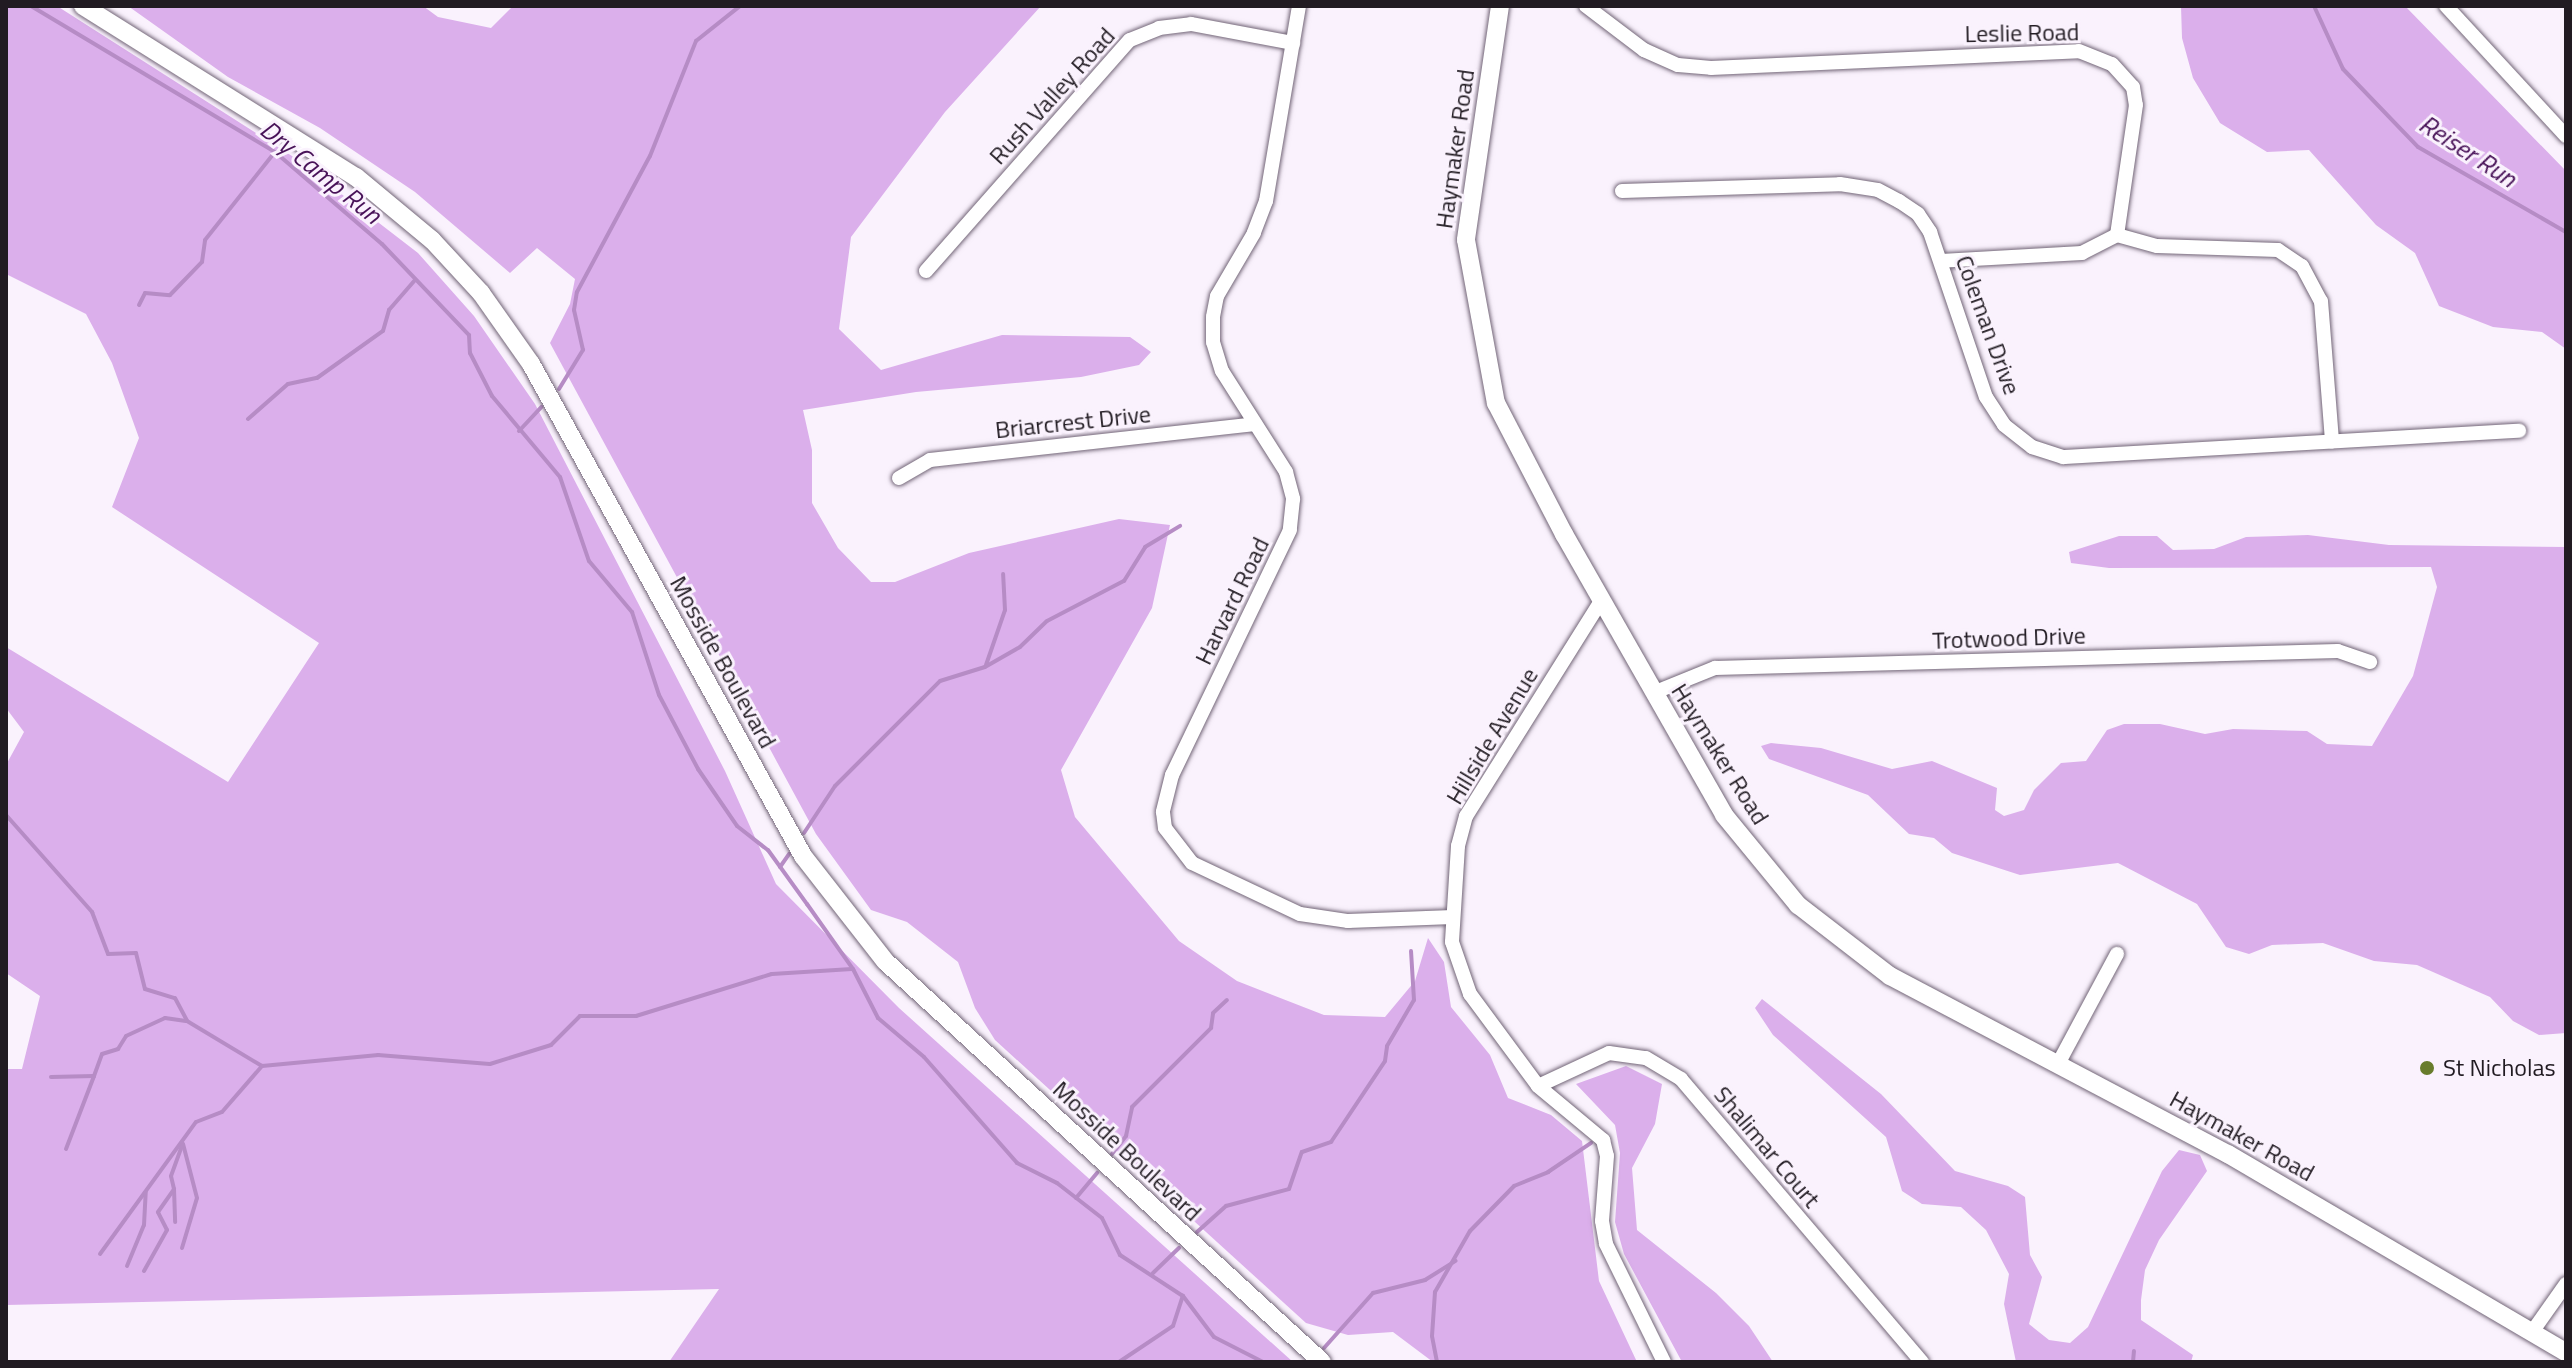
<!DOCTYPE html>
<style>
body{margin:0}
#map{position:relative;width:2572px;height:1368px;overflow:hidden;background:#faf2fd;font-family:"Titillium Web",sans-serif}
div>[style]{position:absolute}
[style*='--x']{left:calc(var(--x)*1px);top:calc(var(--y)*1px);width:calc(var(--w)*1px);rotate:calc(var(--a)*1deg)}
.forest>*{inset:0;background:#dbafeb}
.stream>*{height:4px;margin:-2px;padding:0 2px;transform-origin:2px;border-radius:2px;background:#b68cc5}
.roads{filter:drop-shadow(0 0 2px #726577) drop-shadow(0 0 2px #726577)}
.minor>*{height:14px;margin:-7px;padding:0 7px;transform-origin:7px;border-radius:7px;background:#fff}
.major>*{height:18px;margin:-9px;padding:0 9px;transform-origin:9px;border-radius:9px;background:#fff}
.dots>*{width:22px;height:22px;translate:-50% -50%;box-sizing:border-box;border:4px solid #faf2fd;border-radius:50%}
span{translate:-50% -50%;white-space:nowrap;text-align:center;line-height:1.15;-webkit-text-stroke:6px #faf2fd;paint-order:stroke}
.street-label{font-size:24px;color:#211b22}
.poi-label{font-size:24px;color:#211b22}
.left{translate:0 -50%;text-align:left}
.water-label{font-size:26px;color:#481258;font-style:italic}
.frame{position:absolute;inset:0;border:8px solid #211b22;pointer-events:none}
</style>
<div id="map">
<div class="forest">
<i style="clip-path:polygon(6px 6px,57px 6px,292px 156px,418px 253px,474px 316px,535px 404px,725px 771px,776px 884px,899px 1008px,1293px 1362px,669px 1362px,719px 1289px,6px 1305px,6px 1069px,22px 1069px,40px 996px,6px 973px,6px 765px,24px 732px,6px 708px,6px 647px,228px 782px,319px 643px,112px 507px,139px 438px,112px 363px,86px 314px,6px 274px)"></i>
<i style="clip-path:polygon(128px 6px,423px 6px,438px 17px,491px 28px,513px 6px,1041px 6px,945px 112px,851px 237px,839px 329px,881px 370px,1002px 335px,1130px 337px,1151px 352px,1139px 365px,1081px 377px,916px 392px,803px 410px,812px 450px,812px 503px,838px 548px,871px 582px,895px 582px,969px 553px,1119px 519px,1170px 525px,1152px 608px,1061px 770px,1075px 817px,1179px 941px,1237px 981px,1324px 1015px,1385px 1017px,1415px 981px,1428px 938px,1444px 962px,1451px 1007px,1490px 1055px,1508px 1098px,1551px 1115px,1582px 1141px,1599px 1281px,1637px 1362px,1433px 1362px,1393px 1332px,1348px 1335px,1306px 1323px,995px 1040px,975px 1008px,958px 962px,907px 922px,871px 910px,816px 834px,550px 343px,570px 304px,575px 279px,537px 248px,510px 273px,415px 192px,320px 128px,228px 77px)"></i>
<i style="clip-path:polygon(2181px 6px,2405px 6px,2566px 171px,2566px 349px,2542px 332px,2493px 327px,2439px 306px,2415px 253px,2376px 225px,2309px 150px,2267px 152px,2220px 123px,2193px 78px,2182px 38px)"></i>
<i style="clip-path:polygon(2308px 535px,2389px 545px,2566px 547px,2566px 1033px,2539px 1035px,2513px 1021px,2490px 997px,2417px 965px,2374px 961px,2323px 943px,2272px 945px,2249px 954px,2226px 947px,2197px 904px,2118px 863px,2020px 875px,1952px 853px,1934px 838px,1909px 834px,1868px 795px,1769px 759px,1761px 746px,1771px 743px,1821px 748px,1892px 769px,1932px 761px,1997px 788px,1995px 810px,2004px 816px,2024px 810px,2034px 790px,2061px 763px,2086px 761px,2107px 730px,2124px 724px,2160px 724px,2205px 734px,2233px 729px,2307px 731px,2327px 744px,2372px 746px,2413px 676px,2437px 587px,2431px 567px,2109px 568px,2071px 563px,2069px 552px,2119px 536px,2157px 536px,2173px 550px,2214px 549px,2246px 537px)"></i>
<i style="clip-path:polygon(1762px 999px,1881px 1094px,1955px 1171px,2008px 1186px,2025px 1197px,2030px 1255px,2042px 1277px,2029px 1324px,2049px 1340px,2070px 1343px,2088px 1327px,2162px 1171px,2179px 1150px,2200px 1155px,2207px 1171px,2159px 1240px,2145px 1270px,2141px 1300px,2141px 1320px,2193px 1355px,2191px 1362px,2016px 1362px,2004px 1304px,2009px 1274px,1986px 1230px,1961px 1207px,1922px 1204px,1902px 1191px,1886px 1137px,1773px 1035px,1755px 1008px)"></i>
<i style="clip-path:polygon(1626px 1066px,1662px 1084px,1655px 1124px,1632px 1168px,1637px 1230px,1716px 1293px,1749px 1326px,1773px 1362px,1682px 1362px,1624px 1254px,1615px 1222px,1620px 1153px,1615px 1125px,1576px 1084px)"></i>
</div>
<div class="stream">
<i style="--x:31;--y:6;--w:284;--a:30.9"></i>
<i style="--x:275;--y:152;--w:141;--a:40.7"></i>
<i style="--x:382;--y:244;--w:126;--a:46.3"></i>
<i style="--x:469;--y:335;--w:18;--a:87"></i>
<i style="--x:470;--y:353;--w:48;--a:62.9"></i>
<i style="--x:492;--y:396;--w:106;--a:50"></i>
<i style="--x:560;--y:477;--w:89;--a:71"></i>
<i style="--x:589;--y:561;--w:67;--a:49.9"></i>
<i style="--x:632;--y:612;--w:87;--a:72"></i>
<i style="--x:659;--y:695;--w:84;--a:62.2"></i>
<i style="--x:698;--y:769;--w:69;--a:55.6"></i>
<i style="--x:737;--y:826;--w:39;--a:38"></i>
<i style="--x:768;--y:850;--w:67;--a:54.2"></i>
<i style="--x:807;--y:904;--w:80;--a:54.7"></i>
<i style="--x:853;--y:969;--w:55;--a:63"></i>
<i style="--x:878;--y:1018;--w:60;--a:40.3"></i>
<i style="--x:924;--y:1057;--w:141;--a:48.7"></i>
<i style="--x:1017;--y:1163;--w:45;--a:26.6"></i>
<i style="--x:1057;--y:1183;--w:57;--a:37.9"></i>
<i style="--x:1102;--y:1218;--w:41;--a:64.1"></i>
<i style="--x:1120;--y:1255;--w:75;--a:33.1"></i>
<i style="--x:1183;--y:1296;--w:51;--a:52.9"></i>
<i style="--x:1214;--y:1337;--w:55;--a:27"></i>
<i style="--x:2314;--y:6;--w:69;--a:65.3"></i>
<i style="--x:2343;--y:69;--w:108;--a:46.1"></i>
<i style="--x:2418;--y:147;--w:171;--a:29.9"></i>
<i style="--x:139;--y:305;--w:13;--a:-63"></i>
<i style="--x:145;--y:293;--w:25;--a:5"></i>
<i style="--x:170;--y:295;--w:46;--a:-45.9"></i>
<i style="--x:202;--y:262;--w:22;--a:-82"></i>
<i style="--x:205;--y:240;--w:112;--a:-51.5"></i>
<i style="--x:559;--y:389;--w:46;--a:-58.4"></i>
<i style="--x:583;--y:350;--w:41;--a:-102.7"></i>
<i style="--x:574;--y:310;--w:18;--a:-81"></i>
<i style="--x:577;--y:292;--w:154;--a:-61.8"></i>
<i style="--x:650;--y:156;--w:124;--a:-68.2"></i>
<i style="--x:696;--y:41;--w:56;--a:-38.5"></i>
<i style="--x:248;--y:419;--w:53;--a:-41.2"></i>
<i style="--x:288;--y:384;--w:30;--a:-12"></i>
<i style="--x:317;--y:378;--w:81;--a:-35.5"></i>
<i style="--x:383;--y:331;--w:22;--a:-74"></i>
<i style="--x:389;--y:310;--w:40;--a:-49"></i>
<i style="--x:519;--y:431;--w:33;--a:-47"></i>
<i style="--x:986;--y:665;--w:58;--a:-70.9"></i>
<i style="--x:1005;--y:610;--w:36;--a:-93"></i>
<i style="--x:6;--y:815;--w:130;--a:48.4"></i>
<i style="--x:92;--y:912;--w:45;--a:69.1"></i>
<i style="--x:108;--y:954;--w:28;--a:-2"></i>
<i style="--x:136;--y:953;--w:37;--a:76"></i>
<i style="--x:145;--y:989;--w:31;--a:17"></i>
<i style="--x:175;--y:998;--w:26;--a:62"></i>
<i style="--x:187;--y:1021;--w:87;--a:31"></i>
<i style="--x:262;--y:1066;--w:117;--a:-5.4"></i>
<i style="--x:378;--y:1055;--w:112;--a:4.6"></i>
<i style="--x:490;--y:1064;--w:64;--a:-17.3"></i>
<i style="--x:551;--y:1045;--w:41;--a:-45"></i>
<i style="--x:580;--y:1016;--w:56;--a:0"></i>
<i style="--x:636;--y:1016;--w:142;--a:-17.2"></i>
<i style="--x:772;--y:974;--w:80;--a:-3.6"></i>
<i style="--x:804;--y:833;--w:56;--a:-56.6"></i>
<i style="--x:835;--y:786;--w:148;--a:-45"></i>
<i style="--x:940;--y:681;--w:47;--a:-17.3"></i>
<i style="--x:985;--y:667;--w:40;--a:-29.7"></i>
<i style="--x:1020;--y:647;--w:37;--a:-44"></i>
<i style="--x:1047;--y:621;--w:87;--a:-27.5"></i>
<i style="--x:1124;--y:581;--w:40;--a:-58"></i>
<i style="--x:1145;--y:547;--w:41;--a:-31"></i>
<i style="--x:780;--y:867;--w:16;--a:-55"></i>
<i style="--x:51;--y:1077;--w:43;--a:-1.3"></i>
<i style="--x:94;--y:1076;--w:23;--a:-70"></i>
<i style="--x:102;--y:1054;--w:17;--a:-17"></i>
<i style="--x:118;--y:1049;--w:15;--a:-58"></i>
<i style="--x:126;--y:1036;--w:43;--a:-24.8"></i>
<i style="--x:165;--y:1018;--w:21;--a:8"></i>
<i style="--x:66;--y:1149;--w:78;--a:-69"></i>
<i style="--x:1112;--y:1154;--w:23;--a:-52"></i>
<i style="--x:1126;--y:1136;--w:30;--a:-78"></i>
<i style="--x:1132;--y:1107;--w:112;--a:-45"></i>
<i style="--x:1211;--y:1028;--w:15;--a:-82"></i>
<i style="--x:1213;--y:1013;--w:19;--a:-43"></i>
<i style="--x:174;--y:1189;--w:33;--a:88"></i>
<i style="--x:1076;--y:1198;--w:33;--a:-50"></i>
<i style="--x:1197;--y:1232;--w:39;--a:-42"></i>
<i style="--x:1226;--y:1206;--w:65;--a:-15.1"></i>
<i style="--x:1289;--y:1189;--w:39;--a:-71"></i>
<i style="--x:1302;--y:1152;--w:31;--a:-19"></i>
<i style="--x:1331;--y:1142;--w:97;--a:-56.3"></i>
<i style="--x:1385;--y:1061;--w:15;--a:-82"></i>
<i style="--x:1387;--y:1046;--w:53;--a:-59.6"></i>
<i style="--x:1414;--y:1000;--w:49;--a:-93.5"></i>
<i style="--x:182;--y:1248;--w:52;--a:-73.3"></i>
<i style="--x:197;--y:1198;--w:56;--a:-104.5"></i>
<i style="--x:100;--y:1254;--w:163;--a:-54"></i>
<i style="--x:196;--y:1122;--w:28;--a:-21"></i>
<i style="--x:222;--y:1112;--w:61;--a:-49"></i>
<i style="--x:127;--y:1266;--w:44;--a:-67.5"></i>
<i style="--x:144;--y:1225;--w:33;--a:-87"></i>
<i style="--x:144;--y:1271;--w:47;--a:-60.7"></i>
<i style="--x:167;--y:1230;--w:20;--a:-117"></i>
<i style="--x:158;--y:1212;--w:28;--a:-55"></i>
<i style="--x:174;--y:1189;--w:13;--a:-103"></i>
<i style="--x:171;--y:1176;--w:32;--a:-70"></i>
<i style="--x:1153;--y:1273;--w:36;--a:-44"></i>
<i style="--x:1324;--y:1348;--w:74;--a:-48.3"></i>
<i style="--x:1373;--y:1293;--w:54;--a:-14"></i>
<i style="--x:1425;--y:1280;--w:36;--a:-32"></i>
<i style="--x:1119;--y:1362;--w:65;--a:-33.7"></i>
<i style="--x:1173;--y:1326;--w:32;--a:-72"></i>
<i style="--x:1437;--y:1362;--w:26;--a:-101"></i>
<i style="--x:1432;--y:1336;--w:44;--a:-86.1"></i>
<i style="--x:1435;--y:1292;--w:70;--a:-60.2"></i>
<i style="--x:1470;--y:1231;--w:63;--a:-45.6"></i>
<i style="--x:1514;--y:1186;--w:37;--a:-22"></i>
<i style="--x:1548;--y:1172;--w:52;--a:-34"></i>
<i style="--x:2133;--y:1362;--w:11;--a:-85"></i>
</div>
<div class="roads">
<div class="minor">
<i style="--x:1299;--y:6;--w:198;--a:99.6"></i>
<i style="--x:1266;--y:201;--w:34;--a:111"></i>
<i style="--x:1254;--y:233;--w:73;--a:120.4"></i>
<i style="--x:1217;--y:296;--w:21;--a:101"></i>
<i style="--x:1213;--y:317;--w:25;--a:90"></i>
<i style="--x:1213;--y:342;--w:30;--a:73"></i>
<i style="--x:1222;--y:371;--w:120;--a:57.6"></i>
<i style="--x:1286;--y:472;--w:28;--a:75"></i>
<i style="--x:1293;--y:499;--w:31;--a:96"></i>
<i style="--x:1290;--y:530;--w:272;--a:115.7"></i>
<i style="--x:1172;--y:775;--w:38;--a:104"></i>
<i style="--x:1163;--y:812;--w:16;--a:83"></i>
<i style="--x:1165;--y:828;--w:44;--a:52.4"></i>
<i style="--x:1192;--y:863;--w:119;--a:25.3"></i>
<i style="--x:1300;--y:914;--w:49;--a:8.3"></i>
<i style="--x:1348;--y:921;--w:105;--a:-2.2"></i>
<i style="--x:1586;--y:6;--w:73;--a:37.2"></i>
<i style="--x:1644;--y:50;--w:37;--a:24"></i>
<i style="--x:1678;--y:65;--w:33;--a:5"></i>
<i style="--x:1711;--y:68;--w:368;--a:-2.6"></i>
<i style="--x:2079;--y:51;--w:35;--a:22"></i>
<i style="--x:2112;--y:64;--w:31;--a:48"></i>
<i style="--x:2133;--y:87;--w:18;--a:81"></i>
<i style="--x:2136;--y:105;--w:131;--a:98.3"></i>
<i style="--x:2117;--y:235;--w:39;--a:153"></i>
<i style="--x:2082;--y:253;--w:141;--a:176.8"></i>
<i style="--x:2446;--y:6;--w:177;--a:47.3"></i>
<i style="--x:1622;--y:191;--w:218;--a:-1.8"></i>
<i style="--x:1840;--y:184;--w:38;--a:9"></i>
<i style="--x:1878;--y:190;--w:24;--a:28"></i>
<i style="--x:1899;--y:201;--w:23;--a:34"></i>
<i style="--x:1918;--y:214;--w:22;--a:56"></i>
<i style="--x:1930;--y:232;--w:174;--a:71.3"></i>
<i style="--x:1986;--y:397;--w:33;--a:57"></i>
<i style="--x:2004;--y:425;--w:36;--a:38"></i>
<i style="--x:2032;--y:447;--w:33;--a:18"></i>
<i style="--x:2063;--y:457;--w:457;--a:-3.3"></i>
<i style="--x:2117;--y:235;--w:41;--a:15.4"></i>
<i style="--x:2157;--y:246;--w:121;--a:1.9"></i>
<i style="--x:2278;--y:250;--w:29;--a:34"></i>
<i style="--x:2302;--y:266;--w:40;--a:62"></i>
<i style="--x:2321;--y:301;--w:141;--a:85.5"></i>
<i style="--x:926;--y:271;--w:308;--a:-48.6"></i>
<i style="--x:1130;--y:40;--w:31;--a:-22"></i>
<i style="--x:1159;--y:28;--w:32;--a:-7"></i>
<i style="--x:1191;--y:24;--w:104;--a:10.6"></i>
<i style="--x:899;--y:478;--w:36;--a:-30"></i>
<i style="--x:930;--y:460;--w:327;--a:-6.3"></i>
<i style="--x:1601;--y:601;--w:254;--a:122.1"></i>
<i style="--x:1466;--y:816;--w:31;--a:105"></i>
<i style="--x:1458;--y:846;--w:96;--a:93.6"></i>
<i style="--x:1452;--y:942;--w:55;--a:70.9"></i>
<i style="--x:1470;--y:994;--w:114;--a:53.5"></i>
<i style="--x:1538;--y:1086;--w:85;--a:39.7"></i>
<i style="--x:1603;--y:1140;--w:16;--a:76"></i>
<i style="--x:1607;--y:1156;--w:65;--a:94.4"></i>
<i style="--x:1602;--y:1221;--w:23;--a:80"></i>
<i style="--x:1606;--y:1244;--w:131;--a:63.8"></i>
<i style="--x:1653;--y:693;--w:67;--a:-22"></i>
<i style="--x:1715;--y:668;--w:623;--a:-1.56"></i>
<i style="--x:2338;--y:651;--w:34;--a:19"></i>
<i style="--x:2058;--y:1064;--w:125;--a:-61.8"></i>
<i style="--x:1538;--y:1086;--w:78;--a:-24.9"></i>
<i style="--x:1609;--y:1053;--w:37;--a:8"></i>
<i style="--x:1646;--y:1058;--w:41;--a:31"></i>
<i style="--x:1681;--y:1079;--w:372;--a:49.6"></i>
<i style="--x:2532;--y:1332;--w:59;--a:-54.7"></i>
</div>
<div class="major">
<i style="--x:83;--y:6;--w:322;--a:32.1"></i>
<i style="--x:356;--y:177;--w:99;--a:39.7"></i>
<i style="--x:432;--y:240;--w:72;--a:47.2"></i>
<i style="--x:481;--y:293;--w:87;--a:54.8"></i>
<i style="--x:531;--y:364;--w:562;--a:61.06"></i>
<i style="--x:803;--y:856;--w:133;--a:52"></i>
<i style="--x:885;--y:961;--w:593;--a:42.54"></i>
<i style="--x:1500;--y:6;--w:236;--a:98.3"></i>
<i style="--x:1466;--y:240;--w:166;--a:79.6"></i>
<i style="--x:1496;--y:403;--w:148;--a:62.6"></i>
<i style="--x:1564;--y:534;--w:323;--a:60.3"></i>
<i style="--x:1724;--y:815;--w:117;--a:50.6"></i>
<i style="--x:1798;--y:905;--w:116;--a:37.7"></i>
<i style="--x:1890;--y:976;--w:382;--a:27.8"></i>
<i style="--x:2228;--y:1154;--w:392;--a:30.4"></i>
</div>
</div>
<div class="dots">
<i style="left:2427px;top:1068px;background:#687c2c"></i>
</div>
<div class="street-label">
<span style="left:2022px;top:33px;rotate:-1deg">Leslie Road</span>
<span style="left:1052px;top:96px;rotate:-48deg">Rush Valley Road</span>
<span style="left:1455px;top:149px;rotate:-82deg">Haymaker Road</span>
<span style="left:1988px;top:325px;rotate:70deg">Coleman Drive</span>
<span style="left:1073px;top:422px;rotate:-6deg">Briarcrest Drive</span>
<span style="left:1232px;top:601px;rotate:-64deg">Harvard Road</span>
<span style="left:2009px;top:638px;rotate:-2deg">Trotwood Drive</span>
<span style="left:723px;top:662px;rotate:61deg">Mosside Boulevard</span>
<span style="left:1492px;top:736px;rotate:-59deg">Hillside Avenue</span>
<span style="left:1720px;top:754px;rotate:58deg">Haymaker Road</span>
<span style="left:2242px;top:1136px;rotate:29deg">Haymaker Road</span>
<span style="left:1767px;top:1147px;rotate:50deg">Shalimar Court</span>
<span style="left:1127px;top:1151px;rotate:43deg">Mosside Boulevard</span>
</div>
<div class="poi-label">
<span class="left" style="left:2443px;top:1068px">St Nicholas</span>
</div>
<div class="water-label">
<span style="left:2468px;top:151px;rotate:33deg">Reiser Run</span>
<span style="left:321px;top:172px;rotate:39deg">Dry Camp Run</span>
</div>
<div class="frame"></div>
</div>
